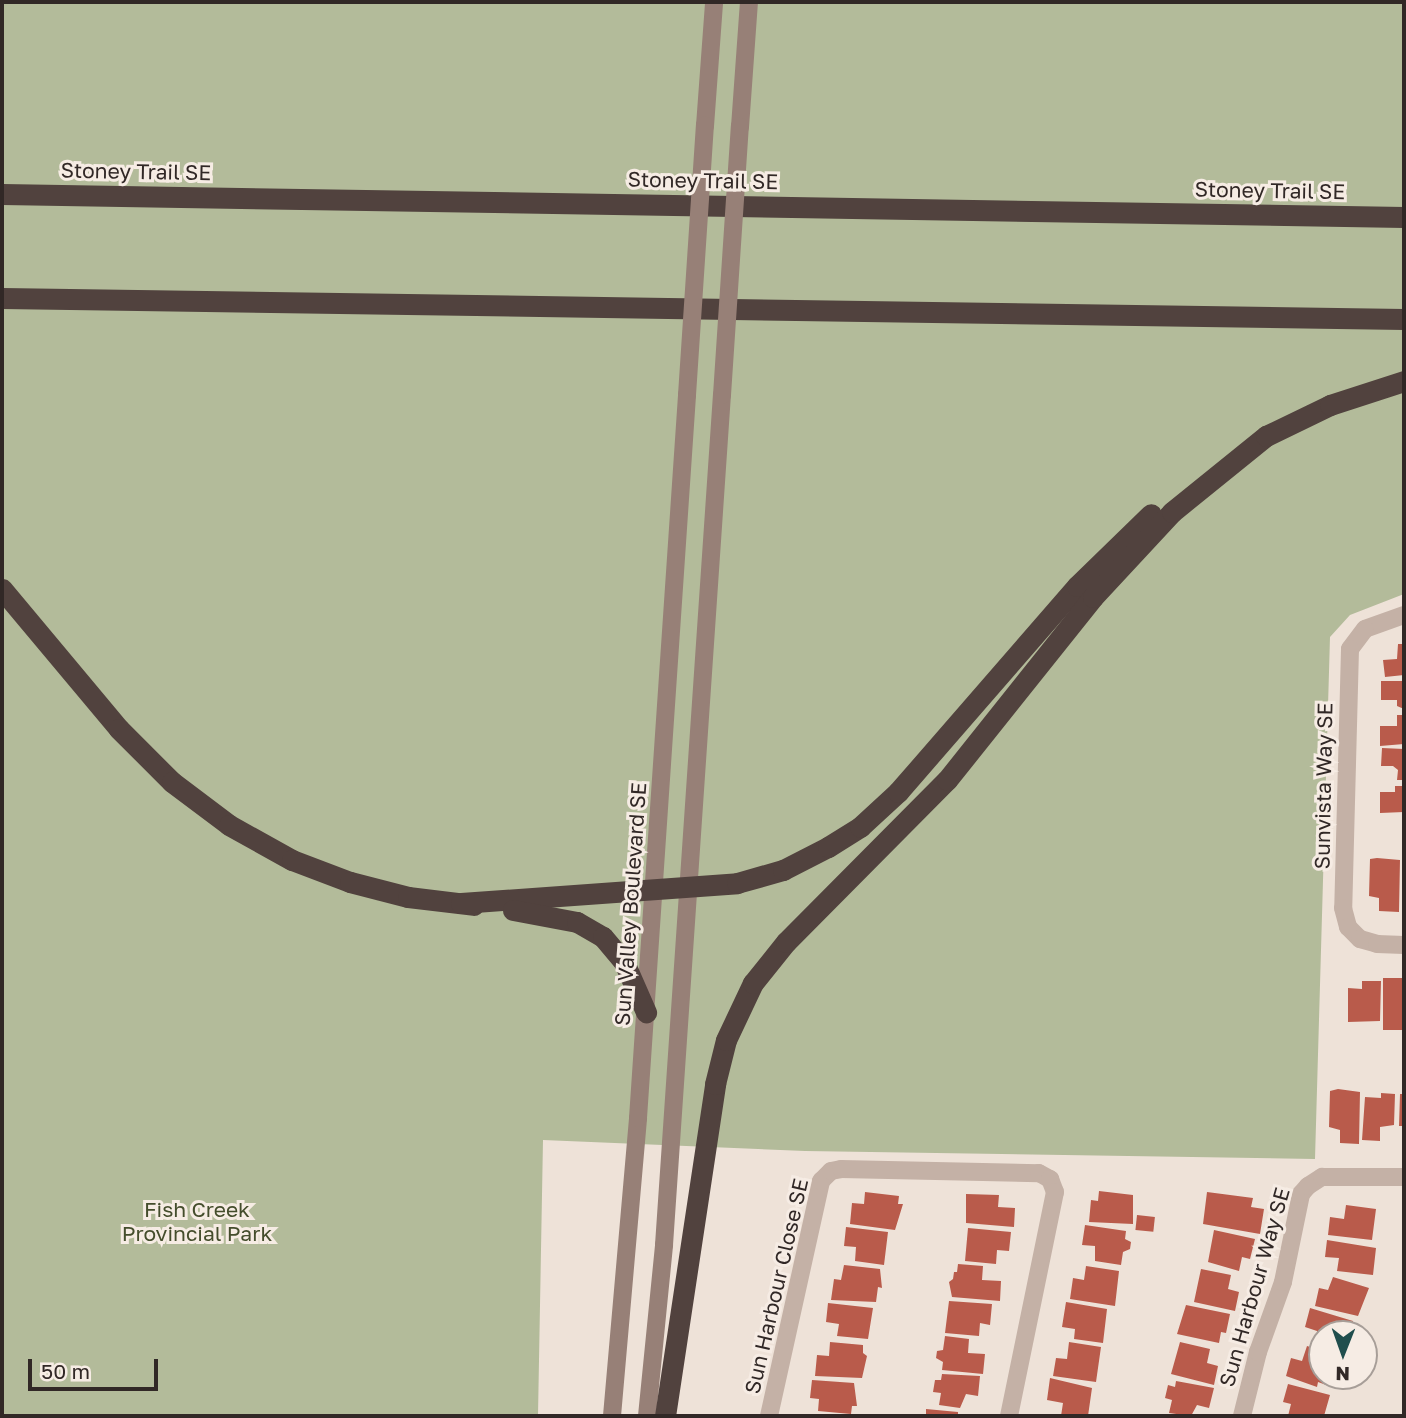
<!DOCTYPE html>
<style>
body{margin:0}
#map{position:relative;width:1406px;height:1418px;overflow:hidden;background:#eee2d8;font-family:"Golos Text",sans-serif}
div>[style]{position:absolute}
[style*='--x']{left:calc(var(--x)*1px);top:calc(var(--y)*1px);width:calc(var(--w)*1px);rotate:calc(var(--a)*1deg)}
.green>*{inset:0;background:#b3bb9a}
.building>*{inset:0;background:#b95b4b;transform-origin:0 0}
.street>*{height:18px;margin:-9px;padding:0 9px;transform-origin:9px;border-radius:9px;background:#c4b1a6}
.secondary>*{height:18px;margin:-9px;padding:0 9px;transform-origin:9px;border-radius:9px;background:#978077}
.highway>*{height:21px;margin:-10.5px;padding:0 10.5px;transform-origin:10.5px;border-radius:10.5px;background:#51423e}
.secondary-bridge>*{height:18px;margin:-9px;padding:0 9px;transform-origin:9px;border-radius:9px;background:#978077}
span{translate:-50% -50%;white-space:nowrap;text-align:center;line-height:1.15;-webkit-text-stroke:6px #f6ece4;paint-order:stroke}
.street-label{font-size:21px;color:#312826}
.park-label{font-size:21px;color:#444d2c}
.frame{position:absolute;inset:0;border:4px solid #312826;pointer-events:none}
.north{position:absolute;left:1308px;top:1320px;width:70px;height:70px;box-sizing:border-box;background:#f6ece4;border:2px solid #a79e98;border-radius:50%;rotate:181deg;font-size:19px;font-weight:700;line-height:28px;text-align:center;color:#312826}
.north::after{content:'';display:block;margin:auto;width:24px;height:32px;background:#204e4d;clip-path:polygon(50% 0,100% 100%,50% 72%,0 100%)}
.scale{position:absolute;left:28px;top:1359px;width:130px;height:32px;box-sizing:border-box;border:4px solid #312826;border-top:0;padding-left:9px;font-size:21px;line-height:24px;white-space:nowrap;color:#312826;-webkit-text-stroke:5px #f6ece4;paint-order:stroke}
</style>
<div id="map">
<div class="green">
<i style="clip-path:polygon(2px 2px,1404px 2px,1404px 594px,1350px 615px,1330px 637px,1315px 1159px,805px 1151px,543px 1140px,538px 1416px,2px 1416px)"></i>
</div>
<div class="building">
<i style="clip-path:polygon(1398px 644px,1404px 644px,1404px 675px,1385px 677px,1383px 660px,1397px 659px)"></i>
<i style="clip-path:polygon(1381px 681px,1404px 681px,1404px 709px,1397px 706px,1397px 700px,1381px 700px)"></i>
<i style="clip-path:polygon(1397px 715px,1404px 715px,1404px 744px,1380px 746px,1380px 726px,1397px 726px)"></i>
<i style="clip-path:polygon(1382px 748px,1404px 749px,1404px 780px,1397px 780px,1398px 770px,1393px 766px,1381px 766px)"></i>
<i style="clip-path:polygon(1395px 786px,1404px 786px,1404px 812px,1380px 813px,1380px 792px,1395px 792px)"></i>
<i style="clip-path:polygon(1377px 858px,1400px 860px,1399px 912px,1379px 911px,1379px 898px,1369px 896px,1370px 859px)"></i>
<i style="left:1402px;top:891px;width:2px;height:20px"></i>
<i style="left:1383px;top:978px;width:21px;height:52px"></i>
<i style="clip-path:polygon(1362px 981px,1381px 981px,1380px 1021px,1348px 1022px,1348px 988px,1362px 989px)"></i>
<i style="clip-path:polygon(1338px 1089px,1360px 1092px,1359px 1144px,1340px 1143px,1340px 1130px,1329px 1127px,1330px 1091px)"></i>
<i style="clip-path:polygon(1381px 1093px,1395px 1094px,1394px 1125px,1380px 1127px,1380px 1141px,1362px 1140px,1365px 1097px,1381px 1098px)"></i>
<i style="clip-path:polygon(1400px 1094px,1404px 1094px,1404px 1126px,1399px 1126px)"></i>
<i style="clip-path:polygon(1099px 1191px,1133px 1195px,1133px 1224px,1089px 1222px,1091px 1200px,1098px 1201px)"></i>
<i style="clip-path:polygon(865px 1192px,899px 1196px,898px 1204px,903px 1204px,895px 1230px,850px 1224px,852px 1203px,864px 1204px)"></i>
<i style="clip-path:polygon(1207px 1192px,1253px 1198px,1251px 1207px,1264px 1209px,1260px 1234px,1203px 1224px)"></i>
<i style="clip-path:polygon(966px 1194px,999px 1195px,998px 1207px,1015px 1208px,1014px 1227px,966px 1223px)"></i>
<i style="clip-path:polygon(1346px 1205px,1376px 1209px,1372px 1240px,1328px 1235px,1330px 1217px,1344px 1219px)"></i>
<i style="left:1137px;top:1215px;width:18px;height:15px;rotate:6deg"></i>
<i style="clip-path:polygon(1085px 1225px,1126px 1231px,1125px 1239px,1131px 1242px,1130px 1249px,1123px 1252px,1121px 1265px,1095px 1261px,1095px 1246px,1082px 1245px)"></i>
<i style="clip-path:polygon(846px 1227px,888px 1232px,884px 1265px,855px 1261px,856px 1247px,844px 1246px)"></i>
<i style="clip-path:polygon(968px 1228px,1011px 1232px,1009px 1251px,997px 1250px,996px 1264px,965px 1261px)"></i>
<i style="clip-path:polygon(1214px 1230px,1255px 1239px,1250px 1259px,1242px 1257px,1239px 1271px,1208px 1262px)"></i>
<i style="clip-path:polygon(1327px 1240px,1376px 1248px,1373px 1275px,1337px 1271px,1339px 1258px,1325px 1257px)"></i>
<i style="clip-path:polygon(958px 1264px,983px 1266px,982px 1280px,1001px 1281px,1000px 1301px,952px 1297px,949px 1282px,953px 1279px,954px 1272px,957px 1272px)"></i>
<i style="clip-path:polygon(844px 1265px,880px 1269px,882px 1288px,878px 1287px,876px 1302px,831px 1300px,834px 1279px,841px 1280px)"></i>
<i style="clip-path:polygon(1086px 1266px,1119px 1271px,1115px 1306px,1070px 1299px,1073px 1278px,1084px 1280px)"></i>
<i style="clip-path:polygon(1201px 1269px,1231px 1275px,1228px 1289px,1239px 1292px,1235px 1311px,1194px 1302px)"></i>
<i style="clip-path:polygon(1333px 1277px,1369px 1288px,1358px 1316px,1315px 1306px,1319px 1288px,1328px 1290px)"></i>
<i style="clip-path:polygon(949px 1301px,992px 1304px,990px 1325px,980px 1323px,979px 1336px,945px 1333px)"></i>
<i style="clip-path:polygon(1066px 1302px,1107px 1309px,1103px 1343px,1074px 1339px,1075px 1329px,1062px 1327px)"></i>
<i style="clip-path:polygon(828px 1303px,873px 1308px,868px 1339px,837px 1336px,839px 1324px,826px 1322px)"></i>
<i style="clip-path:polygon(1186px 1305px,1230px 1314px,1226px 1333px,1221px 1332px,1219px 1343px,1177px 1334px)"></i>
<i style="clip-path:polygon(1310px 1308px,1353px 1321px,1350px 1334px,1322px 1334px,1322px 1347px,1318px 1346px,1317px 1331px,1305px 1327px)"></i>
<i style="clip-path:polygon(945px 1336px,969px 1339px,968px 1353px,985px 1354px,983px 1374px,942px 1370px,943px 1362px,936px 1358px,937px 1351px,943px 1350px)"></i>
<i style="clip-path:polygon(830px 1342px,863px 1345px,863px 1353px,867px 1356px,862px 1378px,815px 1376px,817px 1355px,829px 1356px)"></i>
<i style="clip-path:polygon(1069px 1342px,1101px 1347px,1096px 1382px,1053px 1376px,1056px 1358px,1067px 1359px)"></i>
<i style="clip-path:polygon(1180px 1342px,1210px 1349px,1207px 1363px,1218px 1366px,1214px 1385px,1171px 1374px)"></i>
<i style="clip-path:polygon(1307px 1346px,1322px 1351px,1322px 1376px,1332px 1376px,1329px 1386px,1318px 1382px,1317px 1387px,1286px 1376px,1291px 1358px,1302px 1361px)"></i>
<i style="clip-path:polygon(942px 1374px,980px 1376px,978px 1396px,966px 1394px,960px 1408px,939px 1405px,941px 1393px,933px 1392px,935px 1380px,941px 1380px)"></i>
<i style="clip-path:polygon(1050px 1378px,1092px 1388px,1088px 1416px,1061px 1416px,1063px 1403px,1047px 1400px)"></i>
<i style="clip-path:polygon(812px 1380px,854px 1383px,857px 1406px,852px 1406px,851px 1414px,818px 1411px,819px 1399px,810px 1398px)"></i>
<i style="clip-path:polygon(1176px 1381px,1214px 1388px,1209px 1408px,1197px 1405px,1191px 1416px,1169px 1413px,1172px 1400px,1165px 1398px,1168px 1385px,1175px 1387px)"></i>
<i style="clip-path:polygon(1288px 1384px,1330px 1395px,1324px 1416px,1288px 1416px,1291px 1404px,1283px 1402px)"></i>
<i style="clip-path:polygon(926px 1409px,958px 1412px,958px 1416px,926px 1416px)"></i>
</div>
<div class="street">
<i style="--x:1404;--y:615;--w:41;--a:160.3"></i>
<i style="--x:1365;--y:629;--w:25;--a:127"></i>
<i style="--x:1350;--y:649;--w:259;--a:91.5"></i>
<i style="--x:1343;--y:908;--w:20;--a:75"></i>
<i style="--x:1348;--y:927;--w:17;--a:45"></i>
<i style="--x:1360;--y:939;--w:18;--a:16"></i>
<i style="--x:1377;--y:944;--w:27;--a:2"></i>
<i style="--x:769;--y:1416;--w:241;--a:-77.5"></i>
<i style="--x:821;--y:1181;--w:14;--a:-45"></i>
<i style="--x:831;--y:1171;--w:10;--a:-11"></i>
<i style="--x:841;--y:1169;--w:198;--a:1.2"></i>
<i style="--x:1039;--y:1173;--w:13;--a:29"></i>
<i style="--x:1050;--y:1179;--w:14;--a:69"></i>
<i style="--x:1055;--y:1192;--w:229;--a:101.6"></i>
<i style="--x:1242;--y:1416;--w:66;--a:-76"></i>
<i style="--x:1258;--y:1352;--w:74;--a:-70.3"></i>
<i style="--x:1283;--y:1282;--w:90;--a:-78.4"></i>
<i style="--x:1301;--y:1194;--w:11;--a:-49"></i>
<i style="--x:1308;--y:1186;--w:17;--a:-33"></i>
<i style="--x:1322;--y:1177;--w:82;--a:0"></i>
</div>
<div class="secondary">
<i style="--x:705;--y:126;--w:124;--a:-85.8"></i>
<i style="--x:740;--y:127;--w:125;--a:-85.9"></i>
<i style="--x:612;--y:1416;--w:299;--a:-85"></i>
<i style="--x:638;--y:1118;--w:725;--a:-86.12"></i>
<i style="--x:647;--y:1416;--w:172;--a:-84.3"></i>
<i style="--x:664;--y:1245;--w:852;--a:-86.1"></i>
</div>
<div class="highway">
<i style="--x:2;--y:194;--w:1402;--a:0.94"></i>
<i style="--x:2;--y:298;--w:1402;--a:0.86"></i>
<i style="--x:2;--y:589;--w:182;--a:50.1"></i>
<i style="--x:119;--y:729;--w:75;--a:45"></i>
<i style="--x:172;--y:782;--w:71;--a:37"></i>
<i style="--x:229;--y:825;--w:72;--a:29.1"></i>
<i style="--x:292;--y:860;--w:62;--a:20.8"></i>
<i style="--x:350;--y:882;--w:60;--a:14.5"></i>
<i style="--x:408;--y:897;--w:66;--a:6.9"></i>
<i style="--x:461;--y:903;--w:277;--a:-4.1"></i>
<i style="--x:737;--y:883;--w:48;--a:-15.8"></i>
<i style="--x:783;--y:870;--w:51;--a:-27.1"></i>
<i style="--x:828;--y:847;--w:38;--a:-32"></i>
<i style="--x:860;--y:827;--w:52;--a:-42.6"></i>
<i style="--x:898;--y:792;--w:273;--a:-49"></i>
<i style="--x:1077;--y:586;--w:103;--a:-44.2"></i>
<i style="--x:513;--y:910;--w:65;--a:10.6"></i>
<i style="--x:577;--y:922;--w:30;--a:30"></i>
<i style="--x:603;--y:937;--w:33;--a:50"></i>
<i style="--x:624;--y:962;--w:55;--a:66.3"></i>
<i style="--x:665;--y:1416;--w:336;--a:-81.4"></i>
<i style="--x:715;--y:1084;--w:45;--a:-76"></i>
<i style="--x:726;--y:1040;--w:63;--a:-64.7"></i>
<i style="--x:753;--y:983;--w:53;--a:-51.2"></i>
<i style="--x:786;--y:942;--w:228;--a:-45.2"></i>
<i style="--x:947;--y:780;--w:234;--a:-51.4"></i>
<i style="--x:1093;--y:597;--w:116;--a:-47.1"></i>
<i style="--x:1172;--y:512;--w:121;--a:-39"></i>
<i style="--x:1266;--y:436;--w:71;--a:-25.8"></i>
<i style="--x:1330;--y:405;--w:78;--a:-18"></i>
</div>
<div class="secondary-bridge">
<i style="--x:687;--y:395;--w:270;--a:-86.2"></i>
<i style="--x:722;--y:395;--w:269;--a:-86.2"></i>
</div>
<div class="street-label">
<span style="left:136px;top:171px;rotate:1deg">Stoney Trail SE</span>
<span style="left:703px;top:180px;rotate:1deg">Stoney Trail SE</span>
<span style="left:1270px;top:190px;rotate:1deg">Stoney Trail SE</span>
<span style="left:1323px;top:786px;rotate:-89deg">Sunvista Way SE</span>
<span style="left:630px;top:904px;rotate:-86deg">Sun Valley Boulevard SE</span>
<span style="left:776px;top:1286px;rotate:-77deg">Sun Harbour Close SE</span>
<span style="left:1254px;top:1287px;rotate:-74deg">Sun Harbour Way SE</span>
</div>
<div class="park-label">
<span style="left:197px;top:1221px">Fish Creek<br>Provincial Park</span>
</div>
<div class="frame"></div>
<div class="north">N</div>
<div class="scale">50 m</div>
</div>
